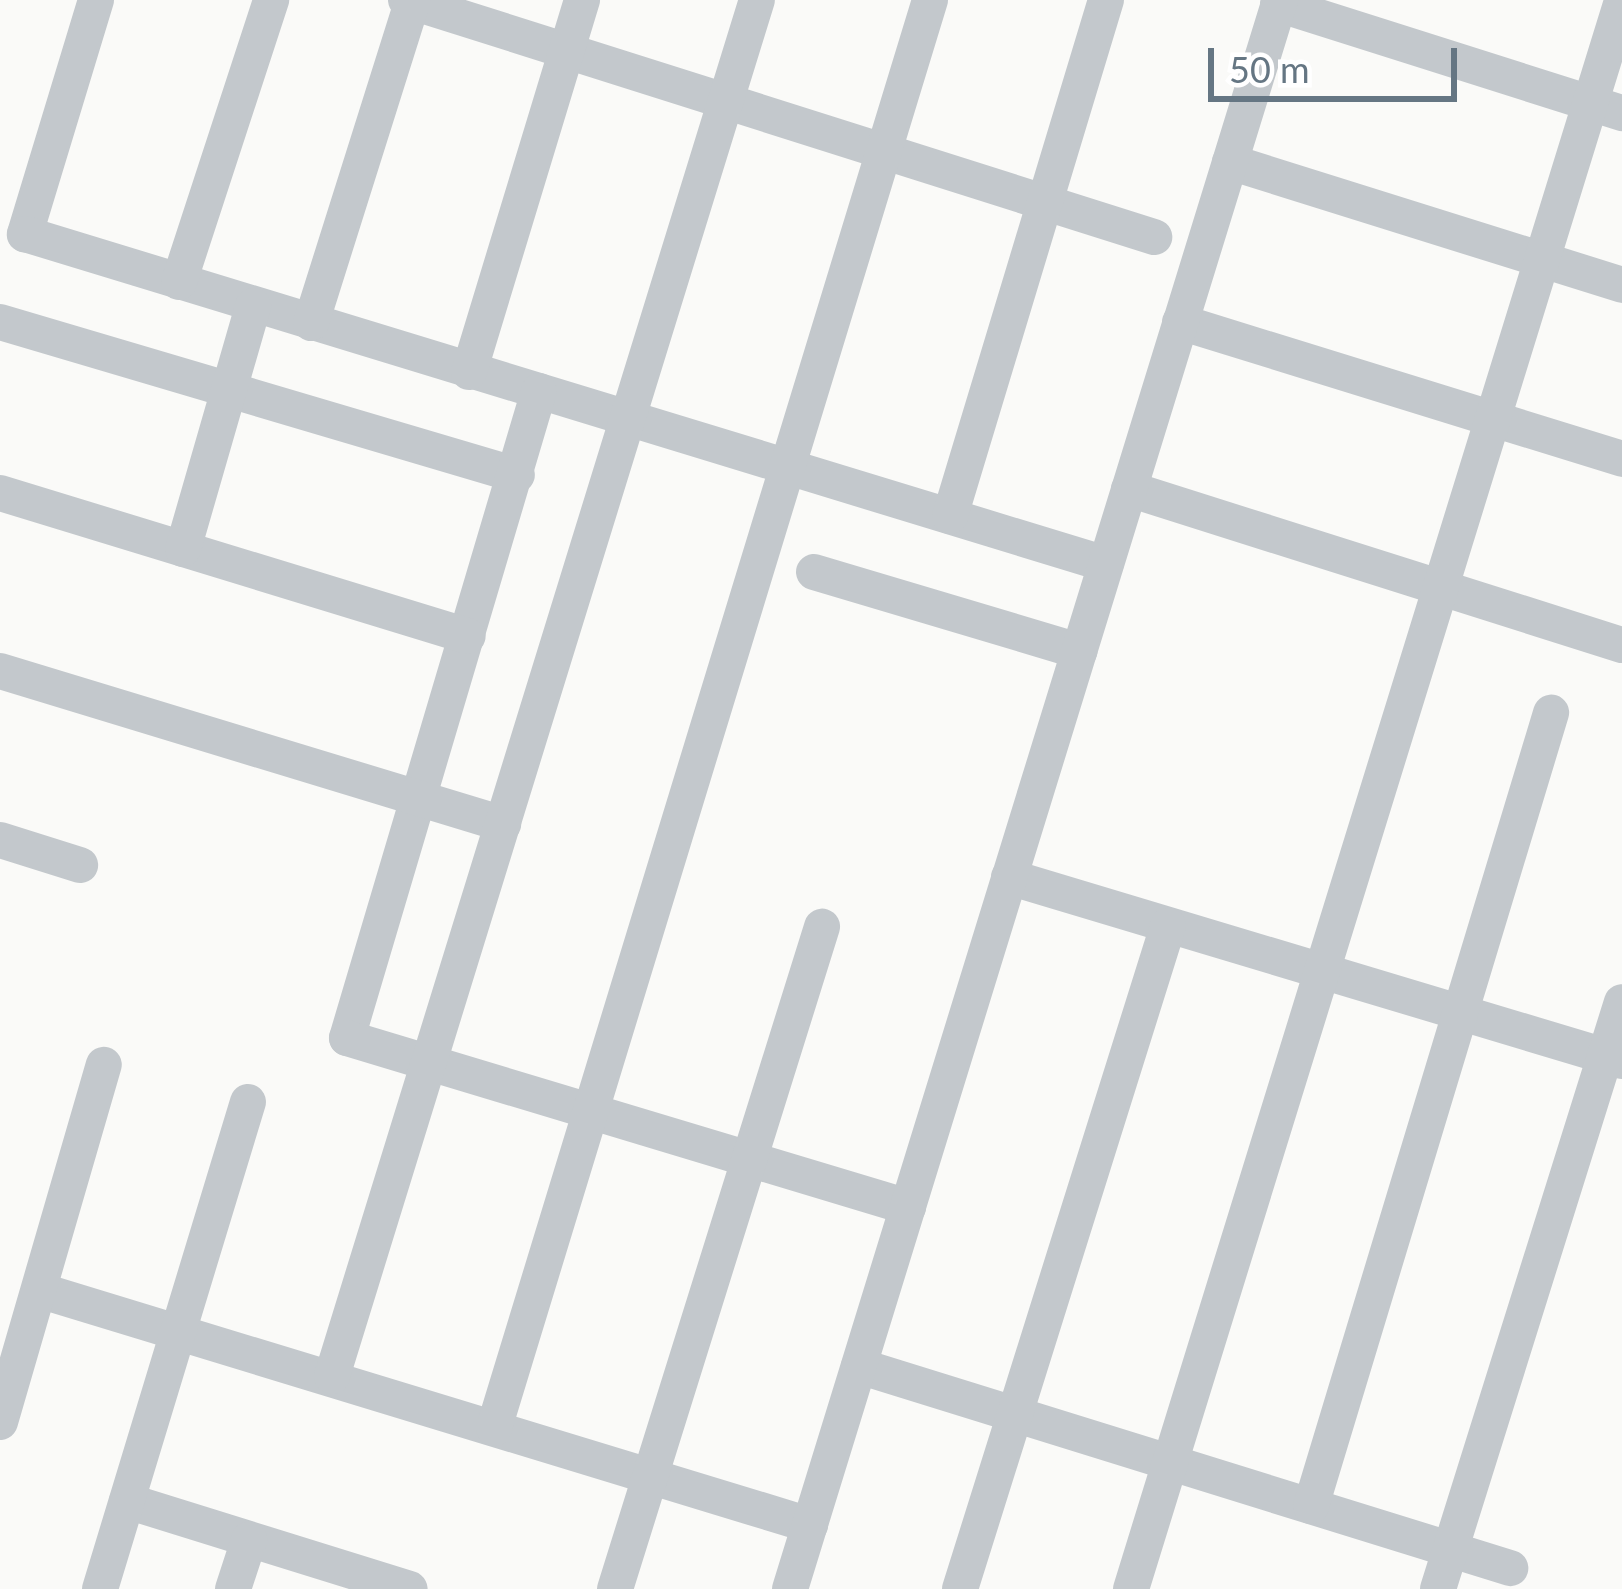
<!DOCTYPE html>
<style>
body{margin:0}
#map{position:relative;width:1622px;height:1589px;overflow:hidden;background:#fafaf8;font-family:Lato,sans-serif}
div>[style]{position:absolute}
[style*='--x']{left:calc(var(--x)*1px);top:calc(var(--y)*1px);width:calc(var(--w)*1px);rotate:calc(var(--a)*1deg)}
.minor>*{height:36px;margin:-18px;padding:0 18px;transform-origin:18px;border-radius:18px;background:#c3c8cc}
span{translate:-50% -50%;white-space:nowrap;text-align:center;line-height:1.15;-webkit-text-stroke:12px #fff;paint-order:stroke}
.scale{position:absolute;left:1208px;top:48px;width:249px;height:54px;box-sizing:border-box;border:6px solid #657683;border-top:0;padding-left:15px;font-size:36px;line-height:42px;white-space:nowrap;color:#657683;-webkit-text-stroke:9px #fff;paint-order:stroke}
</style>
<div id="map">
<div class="minor">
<i style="--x:96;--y:0;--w:245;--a:106.9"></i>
<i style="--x:25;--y:234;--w:1130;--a:16.98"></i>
<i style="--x:406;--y:0;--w:785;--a:17.58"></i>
<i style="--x:1278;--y:4;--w:361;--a:17.6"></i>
<i style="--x:1230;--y:162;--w:411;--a:17.4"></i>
<i style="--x:179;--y:282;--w:297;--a:-71.9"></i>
<i style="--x:0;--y:322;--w:539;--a:16.49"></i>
<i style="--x:1180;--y:322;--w:463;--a:17.2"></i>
<i style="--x:311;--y:323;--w:339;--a:-72.5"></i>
<i style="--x:469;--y:372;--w:389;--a:-73.1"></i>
<i style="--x:539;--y:391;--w:675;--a:106.53"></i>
<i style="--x:347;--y:1038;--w:586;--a:16.76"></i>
<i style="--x:1129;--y:489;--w:517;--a:17.56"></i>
<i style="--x:0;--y:493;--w:489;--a:17"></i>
<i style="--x:950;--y:516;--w:539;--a:-73.18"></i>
<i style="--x:183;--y:549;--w:253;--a:-73.9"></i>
<i style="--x:814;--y:572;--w:277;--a:16.6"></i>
<i style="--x:0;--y:671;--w:526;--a:16.92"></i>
<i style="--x:0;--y:840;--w:84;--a:17.4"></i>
<i style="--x:1009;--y:877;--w:640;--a:16.71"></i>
<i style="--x:42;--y:1291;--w:803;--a:16.95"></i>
<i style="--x:859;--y:1366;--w:682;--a:17.24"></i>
<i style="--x:332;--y:1376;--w:1440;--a:-72.84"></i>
<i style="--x:0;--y:1422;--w:372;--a:-73.8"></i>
<i style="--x:494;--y:1428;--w:1493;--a:-73.02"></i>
<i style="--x:127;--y:1501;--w:296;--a:17.3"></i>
<i style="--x:1311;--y:1506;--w:829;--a:-73.16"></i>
<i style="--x:100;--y:1589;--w:509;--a:-73.1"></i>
<i style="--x:233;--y:1589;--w:52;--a:-71.9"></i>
<i style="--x:615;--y:1589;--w:694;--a:-72.64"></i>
<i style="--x:790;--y:1589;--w:1663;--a:-72.86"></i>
<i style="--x:960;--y:1589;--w:695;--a:-72.58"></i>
<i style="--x:1131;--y:1589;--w:1662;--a:-72.82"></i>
<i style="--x:1438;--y:1589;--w:615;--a:-72.6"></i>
</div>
<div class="scale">50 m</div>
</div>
